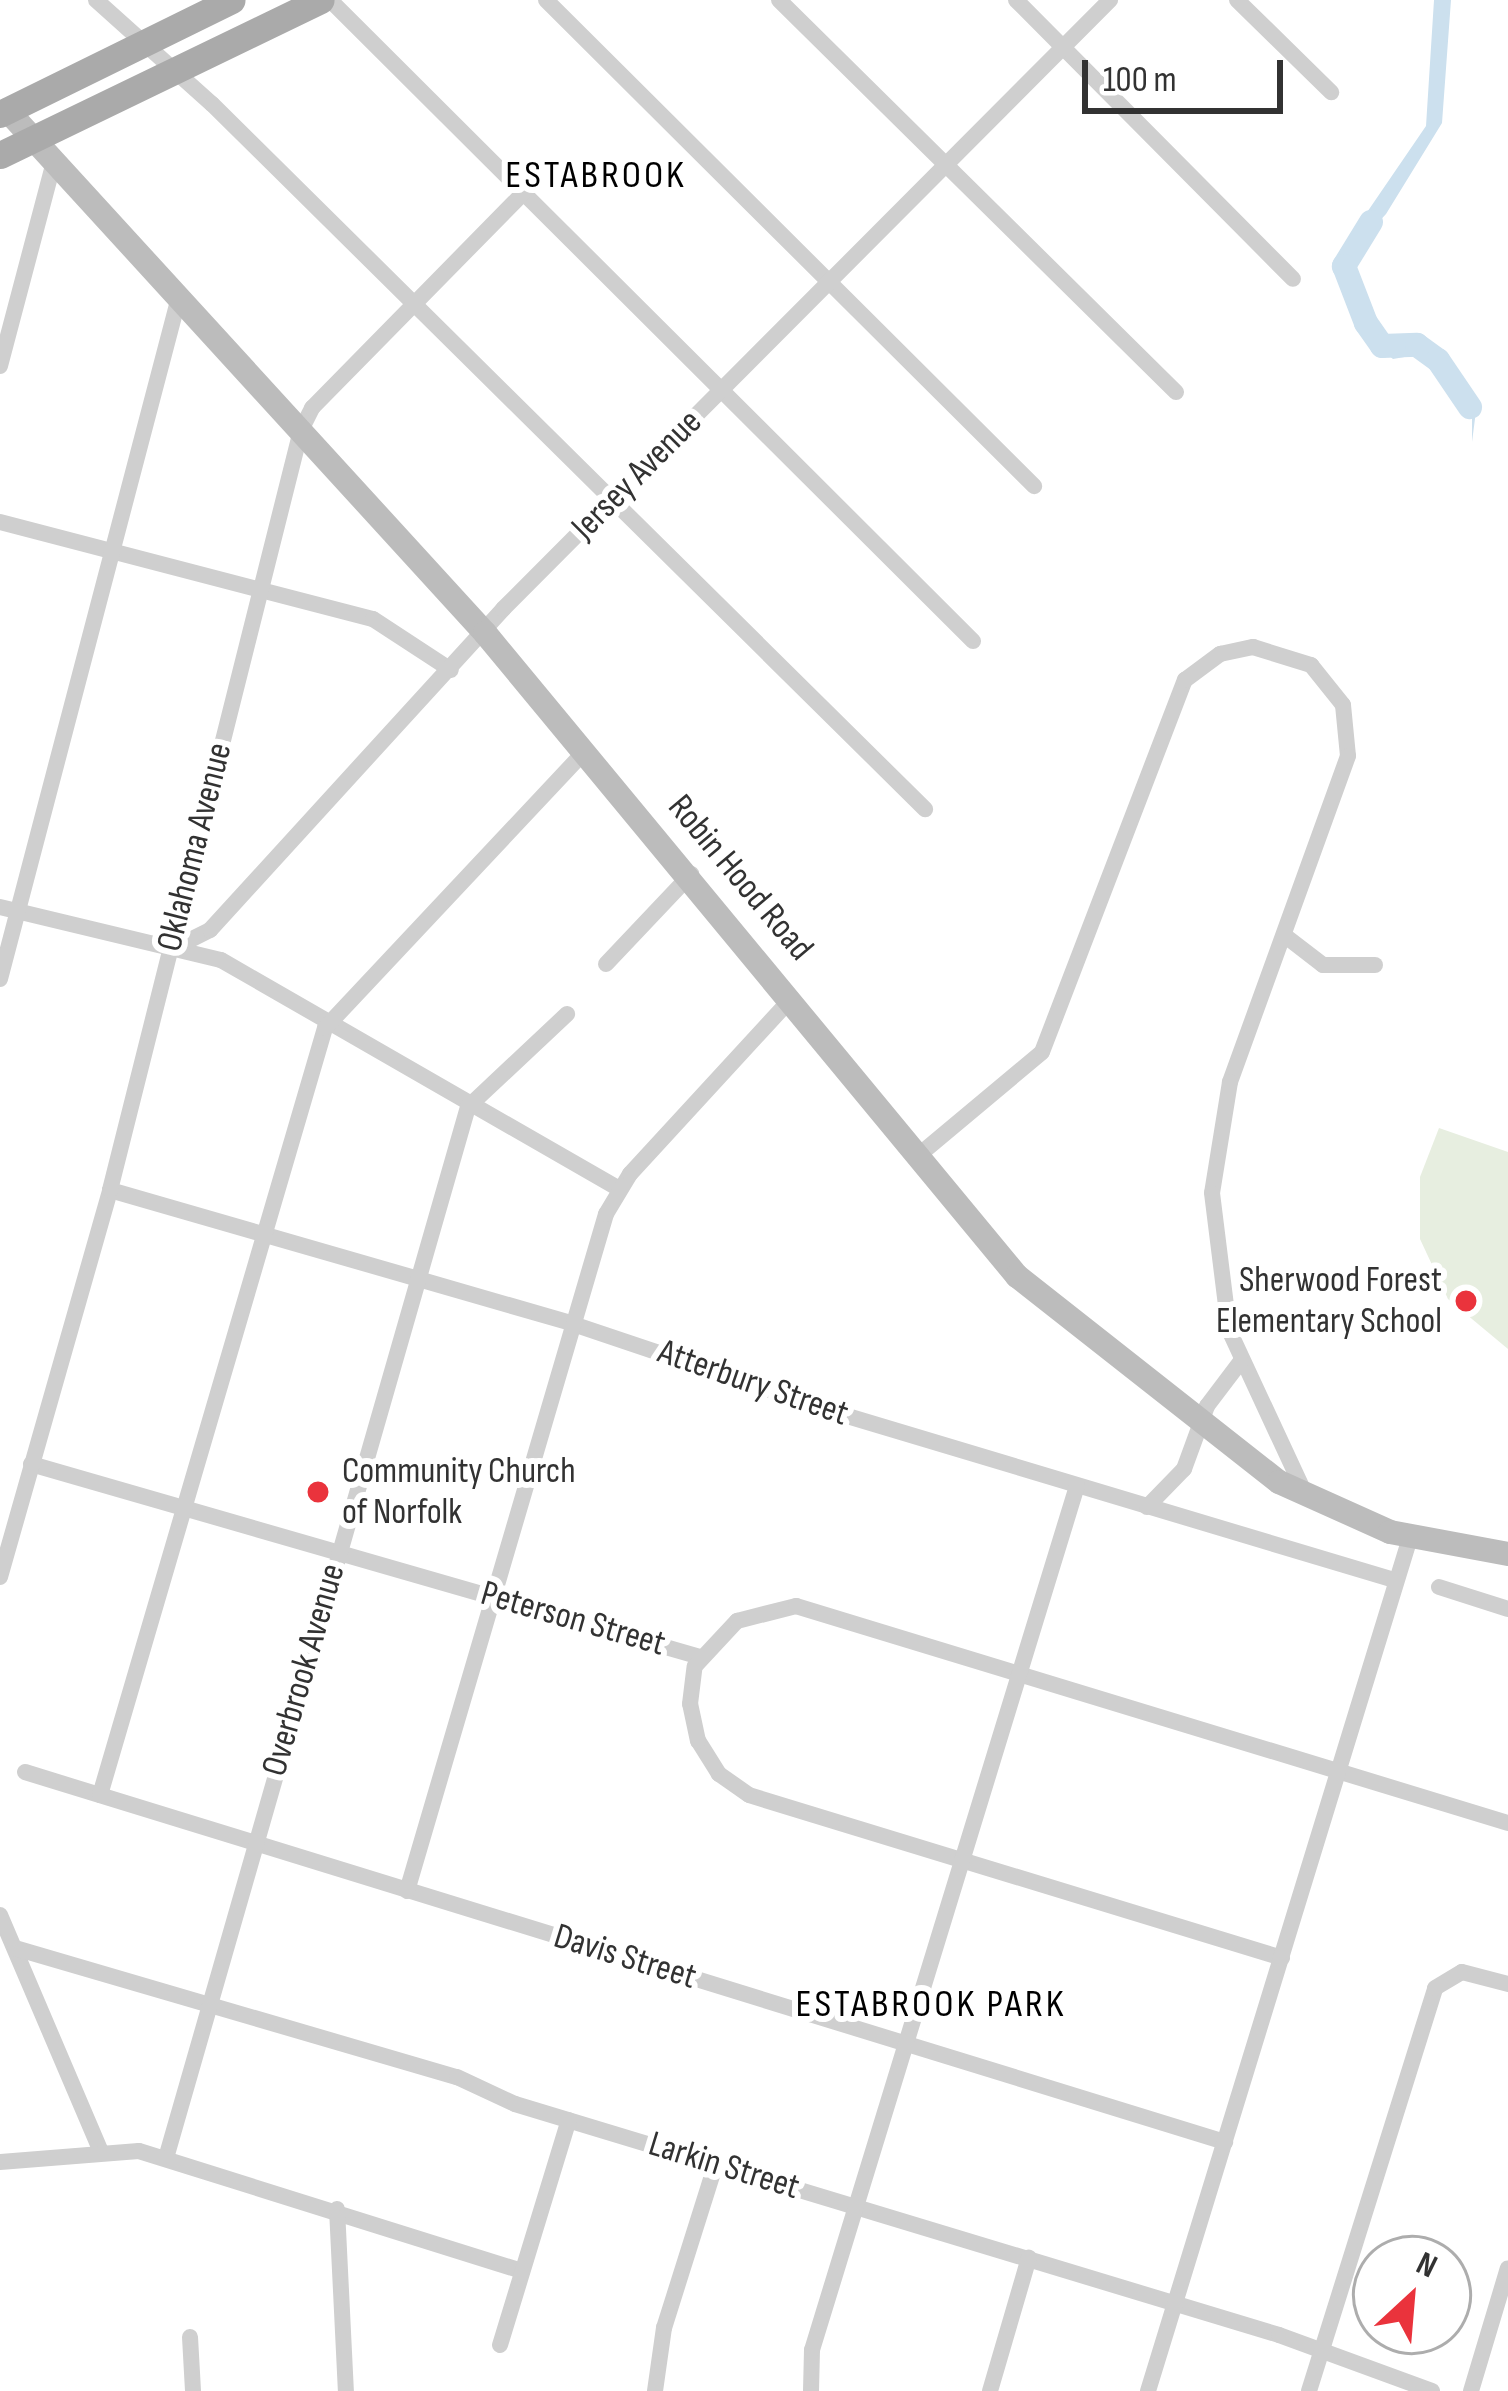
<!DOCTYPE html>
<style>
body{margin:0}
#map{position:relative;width:1508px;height:2391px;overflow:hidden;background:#fff;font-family:"Sofia Sans Condensed",sans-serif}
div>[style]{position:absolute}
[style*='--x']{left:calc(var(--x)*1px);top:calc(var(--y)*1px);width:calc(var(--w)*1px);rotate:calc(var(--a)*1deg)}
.green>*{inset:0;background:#e7eee0}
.water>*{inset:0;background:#cce0ee}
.river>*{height:24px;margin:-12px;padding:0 12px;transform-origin:12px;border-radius:12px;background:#cce0ee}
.street>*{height:16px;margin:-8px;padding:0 8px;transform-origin:8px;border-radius:8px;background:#cfcfcf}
.secondary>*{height:24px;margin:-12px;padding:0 12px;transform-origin:12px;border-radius:12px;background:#bcbcbc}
.primary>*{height:27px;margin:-13.5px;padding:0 13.5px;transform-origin:13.5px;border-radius:13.5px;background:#aaa}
.dots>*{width:33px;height:33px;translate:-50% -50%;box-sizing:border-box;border:6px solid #fff;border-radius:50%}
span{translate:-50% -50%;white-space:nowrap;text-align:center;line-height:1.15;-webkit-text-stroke:12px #fff;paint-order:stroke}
.street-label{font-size:36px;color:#323232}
.poi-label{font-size:36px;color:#323232}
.right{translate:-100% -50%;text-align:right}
.left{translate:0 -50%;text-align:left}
.neighbourhood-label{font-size:39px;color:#000;letter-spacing:3px}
.north{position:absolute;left:1352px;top:2235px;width:120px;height:120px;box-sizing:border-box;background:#fff;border:3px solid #adadad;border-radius:50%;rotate:26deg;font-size:33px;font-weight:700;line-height:48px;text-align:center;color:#323232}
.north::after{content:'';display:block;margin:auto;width:42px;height:54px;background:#ea333c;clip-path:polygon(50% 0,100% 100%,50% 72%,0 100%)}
.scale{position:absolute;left:1082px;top:60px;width:201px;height:54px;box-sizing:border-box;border:6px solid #323232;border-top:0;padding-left:15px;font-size:36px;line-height:42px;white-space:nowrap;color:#323232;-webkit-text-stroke:9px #fff;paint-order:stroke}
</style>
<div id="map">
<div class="green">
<i style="clip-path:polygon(1439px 1128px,1508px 1152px,1508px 1349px,1448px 1299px,1420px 1239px,1420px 1177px)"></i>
</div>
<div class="water">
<i style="clip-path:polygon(1434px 0,1451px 0,1442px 123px,1386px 214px,1351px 252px,1344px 282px,1388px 351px,1401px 355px,1423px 346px,1443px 358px,1476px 411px,1472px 442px,1472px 414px,1438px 367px,1422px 354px,1393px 359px,1386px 353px,1341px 288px,1333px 262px,1426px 126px)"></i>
</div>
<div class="river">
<i style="--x:1371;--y:222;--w:52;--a:121.5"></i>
<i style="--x:1344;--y:266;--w:61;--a:68.9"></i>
<i style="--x:1366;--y:323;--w:28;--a:55"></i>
<i style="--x:1382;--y:346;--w:35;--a:-2"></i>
<i style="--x:1417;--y:345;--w:26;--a:36"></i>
<i style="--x:1438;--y:360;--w:57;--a:55.8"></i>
</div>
<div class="street">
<i style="--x:96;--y:0;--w:156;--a:41.9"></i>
<i style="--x:212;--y:104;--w:1003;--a:44.68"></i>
<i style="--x:330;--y:0;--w:908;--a:44.91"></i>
<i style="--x:546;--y:0;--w:689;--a:44.88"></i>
<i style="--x:779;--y:0;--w:558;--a:44.64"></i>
<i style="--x:1016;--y:0;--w:393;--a:45.2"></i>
<i style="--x:1237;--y:0;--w:132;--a:44.4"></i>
<i style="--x:0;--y:366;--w:212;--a:-75.2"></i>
<i style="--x:0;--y:522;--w:385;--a:14.6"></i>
<i style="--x:373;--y:619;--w:93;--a:33.2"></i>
<i style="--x:0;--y:907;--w:227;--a:13.5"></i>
<i style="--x:221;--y:960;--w:459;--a:29.9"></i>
<i style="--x:1284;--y:935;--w:49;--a:37.6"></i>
<i style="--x:1323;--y:965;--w:52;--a:0"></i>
<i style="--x:170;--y:950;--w:45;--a:-26.6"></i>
<i style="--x:210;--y:930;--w:435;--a:-47.6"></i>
<i style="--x:503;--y:609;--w:860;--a:-45.09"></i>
<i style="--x:606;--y:964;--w:124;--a:-46.6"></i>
<i style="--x:0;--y:979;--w:705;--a:-75.29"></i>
<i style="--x:919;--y:1155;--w:160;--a:-39.9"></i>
<i style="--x:1042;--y:1052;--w:399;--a:-69"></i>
<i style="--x:1185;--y:680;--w:44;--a:-36.6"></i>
<i style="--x:1220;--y:654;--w:34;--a:-12"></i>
<i style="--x:1253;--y:647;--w:61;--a:17.2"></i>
<i style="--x:1311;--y:665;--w:51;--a:51.3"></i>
<i style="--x:1343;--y:705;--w:51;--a:84.4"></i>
<i style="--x:1348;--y:756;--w:347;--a:109.9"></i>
<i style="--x:1230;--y:1082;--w:112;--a:99.2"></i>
<i style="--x:1212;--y:1193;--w:138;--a:82.9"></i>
<i style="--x:1229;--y:1330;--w:183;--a:65.1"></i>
<i style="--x:110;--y:1190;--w:482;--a:16.1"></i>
<i style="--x:573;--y:1324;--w:286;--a:18.6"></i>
<i style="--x:844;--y:1415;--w:574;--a:16.7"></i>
<i style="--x:31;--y:1464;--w:696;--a:16.09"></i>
<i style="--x:1147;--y:1507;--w:53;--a:-45.8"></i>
<i style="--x:1184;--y:1469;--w:67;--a:-69.9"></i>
<i style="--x:1207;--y:1406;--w:56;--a:-52.9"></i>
<i style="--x:0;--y:1577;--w:402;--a:-74.1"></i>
<i style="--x:110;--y:1190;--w:784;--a:-75.89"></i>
<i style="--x:301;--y:430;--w:25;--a:-63"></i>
<i style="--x:312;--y:408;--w:301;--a:-45.5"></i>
<i style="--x:1439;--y:1587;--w:72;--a:17.7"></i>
<i style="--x:25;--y:1772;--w:1256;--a:17.14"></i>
<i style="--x:100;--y:1795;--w:799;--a:-73.65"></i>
<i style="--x:325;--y:1028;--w:381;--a:-46.8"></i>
<i style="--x:407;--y:1891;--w:706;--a:-73.62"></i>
<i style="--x:606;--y:1214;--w:47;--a:-59"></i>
<i style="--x:630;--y:1174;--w:239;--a:-47.4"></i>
<i style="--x:0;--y:1915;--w:254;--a:66.9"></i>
<i style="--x:15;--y:1948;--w:460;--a:16.3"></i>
<i style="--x:457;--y:2077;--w:64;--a:25"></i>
<i style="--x:515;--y:2104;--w:798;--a:16.82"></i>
<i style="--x:1279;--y:2335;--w:163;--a:20.1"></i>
<i style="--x:1282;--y:1958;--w:557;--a:-163"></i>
<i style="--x:749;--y:1795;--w:37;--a:-145"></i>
<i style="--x:719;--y:1774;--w:39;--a:-122"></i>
<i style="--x:698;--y:1741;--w:38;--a:-102"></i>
<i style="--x:690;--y:1704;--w:38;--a:-83"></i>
<i style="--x:695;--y:1666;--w:62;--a:-47"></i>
<i style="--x:737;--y:1621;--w:61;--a:-14.3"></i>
<i style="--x:796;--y:1606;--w:744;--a:16.95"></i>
<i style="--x:166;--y:2158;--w:1094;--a:-73.97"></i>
<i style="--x:468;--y:1107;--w:136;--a:-43.2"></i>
<i style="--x:0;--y:2162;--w:139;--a:-4.5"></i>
<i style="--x:139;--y:2151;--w:401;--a:17.4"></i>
<i style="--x:337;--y:2209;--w:182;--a:87.2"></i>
<i style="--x:190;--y:2337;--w:54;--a:86.8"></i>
<i style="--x:500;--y:2345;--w:235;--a:-73"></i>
<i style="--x:655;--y:2391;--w:64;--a:-81.9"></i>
<i style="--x:664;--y:2328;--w:173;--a:-72.5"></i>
<i style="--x:811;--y:2391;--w:41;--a:-88.6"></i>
<i style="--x:812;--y:2350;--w:904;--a:-72.95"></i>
<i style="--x:990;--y:2391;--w:139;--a:-73.7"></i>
<i style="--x:1148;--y:2391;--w:892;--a:-72.93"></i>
<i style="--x:1309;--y:2391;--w:422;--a:-72.6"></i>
<i style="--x:1435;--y:1988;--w:31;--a:-31"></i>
<i style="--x:1462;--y:1972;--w:48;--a:14.6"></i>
<i style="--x:1471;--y:2391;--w:128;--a:-73.3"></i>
</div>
<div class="secondary">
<i style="--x:7;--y:110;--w:709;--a:47.57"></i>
<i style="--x:485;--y:633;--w:835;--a:50.4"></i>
<i style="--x:1017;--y:1276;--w:333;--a:38.2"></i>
<i style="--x:1279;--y:1482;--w:122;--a:24.2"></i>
<i style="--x:1390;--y:1532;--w:120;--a:10.6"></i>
</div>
<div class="primary">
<i style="--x:0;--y:114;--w:258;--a:-26.2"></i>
<i style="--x:0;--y:155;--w:356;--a:-25.8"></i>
</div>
<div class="dots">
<i style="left:1466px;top:1301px;background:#ea333c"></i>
<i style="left:318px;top:1492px;background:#ea333c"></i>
</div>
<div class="street-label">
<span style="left:637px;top:475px;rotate:-45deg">Jersey Avenue</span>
<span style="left:195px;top:847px;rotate:-76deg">Oklahoma Avenue</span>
<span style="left:740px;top:878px;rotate:50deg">Robin Hood Road</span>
<span style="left:753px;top:1383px;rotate:19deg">Atterbury Street</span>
<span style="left:573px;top:1619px;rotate:16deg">Peterson Street</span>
<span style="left:304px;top:1670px;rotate:-74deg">Overbrook Avenue</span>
<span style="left:625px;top:1957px;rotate:17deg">Davis Street</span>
<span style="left:724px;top:2166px;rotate:17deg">Larkin Street</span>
</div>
<div class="poi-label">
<span class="right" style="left:1442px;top:1301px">Sherwood Forest<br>Elementary School</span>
<span class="left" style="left:342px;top:1492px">Community Church<br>of Norfolk</span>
</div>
<div class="neighbourhood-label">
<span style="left:596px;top:176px">ESTABROOK</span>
<span style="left:931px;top:2005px">ESTABROOK PARK</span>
</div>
<div class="north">N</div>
<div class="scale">100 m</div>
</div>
